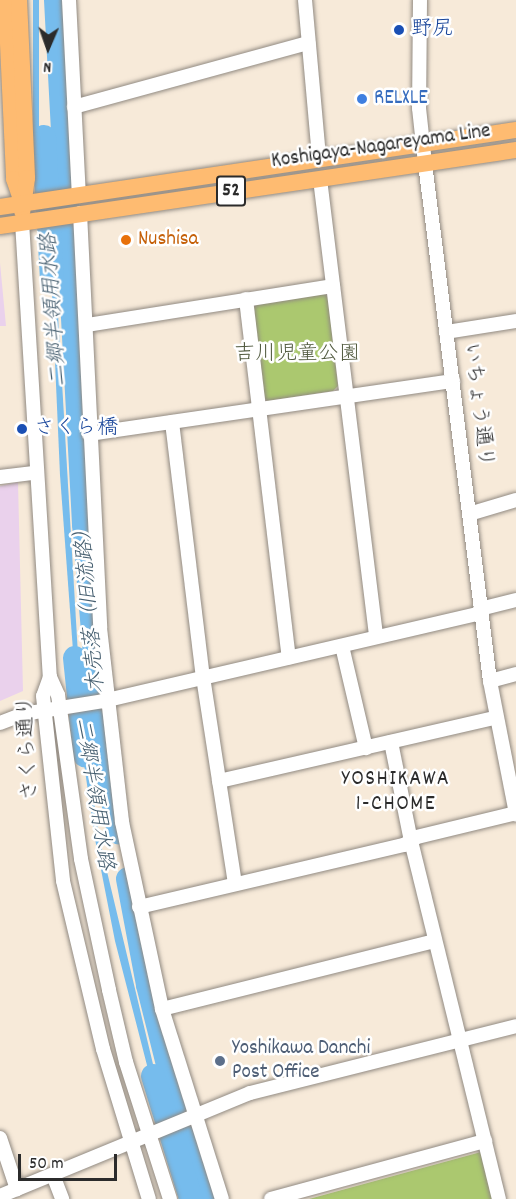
<!DOCTYPE html>
<meta charset="utf-8">
<style>
body{margin:0}
#map{position:relative;width:516px;height:1199px;overflow:hidden;background:#f7ead9;font-family:Dekko,"Klee One",sans-serif}
div>[style]{position:absolute}
[style*='--x']{left:calc(var(--x)*1px);top:calc(var(--y)*1px);width:calc(var(--w)*1px);rotate:calc(var(--a)*1deg)}
.built>*{inset:0;background:#ead1ec}
.green>*{inset:0;background:#abc86f}
.water>*{inset:0;background:#76bced;transform-origin:0 0}
.river>*{height:24px;margin:-12px;padding:0 12px;transform-origin:12px;border-radius:12px;background:#76bced}
.roads{filter:drop-shadow(0 0 2px #918a82) drop-shadow(0 0 2px #918a82)}
.minor>*{height:14px;margin:-7px;padding:0 7px;transform-origin:7px;border-radius:7px;background:#fff}
.major>*{height:16px;margin:-8px;padding:0 8px;transform-origin:8px;border-radius:8px;background:#febb71}
.dots>*{width:16px;height:16px;translate:-50% -50%;box-sizing:border-box;border:3px solid #fff;border-radius:50%}
span{translate:-50% -50%;white-space:nowrap;text-align:center;line-height:1.15;-webkit-text-stroke:5px #fff;paint-order:stroke}
.shield-label span{padding:2px 4px;background:#fff;border:2px solid;border-radius:4px;-webkit-text-stroke-width:0}
.shield-label{font-size:20px;color:#2b2b2b;font-weight:700}
.transit-label{font-size:21px;color:#164399}
.left{translate:0 -50%;text-align:left}
.shop-label{font-size:21px;color:#366cbe}
.street-label{font-size:21px;color:#2b2b2b}
.food-label{font-size:21px;color:#c56008}
.park-label{font-size:21px;color:#515a3f}
.service-label{font-size:21px;color:#4e5e75}
.water-label{font-size:22px;color:#455e6f;font-style:italic}
.neighbourhood-label{font-size:22px;color:#2b2b2b;letter-spacing:1.5px}
.north{position:absolute;left:18px;top:18px;width:60px;height:60px;-webkit-text-stroke:4px #fff;paint-order:stroke;rotate:182deg;font-size:16px;font-weight:700;line-height:24px;text-align:center;color:#2b2b2b}
.north::after{content:'';display:block;margin:auto;width:21px;height:27px;background:#2b2b2b;clip-path:polygon(50% 0,100% 100%,50% 72%,0 100%)}
.scale{position:absolute;left:18px;top:1154px;width:99px;height:27px;box-sizing:border-box;border:3px solid #2b2b2b;border-top:0;padding-left:8px;font-size:18px;line-height:21px;white-space:nowrap;color:#2b2b2b;-webkit-text-stroke:4px #fff;paint-order:stroke}
</style>
<div id="map">
<div class="built">
<i style="clip-path:polygon(0 263px,6px 326px,0 326px)"></i>
<i style="clip-path:polygon(18px 482px,23px 691px,0 701px,0 486px)"></i>
</div>
<div class="green">
<i style="clip-path:polygon(324px 293px,328px 297px,338px 386px,333px 391px,268px 401px,263px 397px,253px 309px,256px 304px)"></i>
<i style="clip-path:polygon(194px 1128px,218px 1199px,181px 1199px,163px 1143px)"></i>
<i style="clip-path:polygon(481px 1152px,493px 1199px,309px 1199px)"></i>
</div>
<div class="water">
<i style="left:33px;top:0;width:6px;height:168px"></i>
<i style="clip-path:polygon(54px 246px,80px 689px,76px 691px,60px 475px,50px 248px)"></i>
<i style="clip-path:polygon(83px 722px,99px 838px,163px 1106px,158px 1108px,115px 941px,95px 839px,78px 723px)"></i>
<i style="left:174px;top:1142px;width:60px;height:4px;rotate:72deg"></i>
</div>
<div class="river">
<i style="--x:56;--y:0;--w:525;--a:86.94"></i>
<i style="--x:84;--y:524;--w:225;--a:85.2"></i>
<i style="--x:103;--y:748;--w:86;--a:79.3"></i>
<i style="--x:44;--y:137;--w:142;--a:86.8"></i>
<i style="--x:75;--y:658;--w:98;--a:84.1"></i>
<i style="--x:128;--y:879;--w:108;--a:79.3"></i>
<i style="--x:148;--y:985;--w:123;--a:75.9"></i>
<i style="--x:178;--y:1104;--w:100;--a:71.4"></i>
<i style="--x:153;--y:1076;--w:129;--a:72.8"></i>
</div>
<div class="roads">
<div class="minor">
<i style="--x:69;--y:0;--w:195;--a:87.1"></i>
<i style="--x:305;--y:0;--w:159;--a:84.9"></i>
<i style="--x:420;--y:0;--w:108;--a:90.5"></i>
<i style="--x:419;--y:108;--w:55;--a:83.8"></i>
<i style="--x:425;--y:163;--w:522;--a:82.85"></i>
<i style="--x:490;--y:681;--w:136;--a:78.9"></i>
<i style="--x:74;--y:107;--w:243;--a:-15.3"></i>
<i style="--x:320;--y:179;--w:461;--a:83"></i>
<i style="--x:80;--y:213;--w:415;--a:87.2"></i>
<i style="--x:100;--y:628;--w:195;--a:83.5"></i>
<i style="--x:122;--y:822;--w:191;--a:77.9"></i>
<i style="--x:162;--y:1009;--w:199;--a:72.5"></i>
<i style="--x:22;--y:222;--w:456;--a:86.5"></i>
<i style="--x:50;--y:677;--w:20;--a:66"></i>
<i style="--x:58;--y:695;--w:166;--a:82"></i>
<i style="--x:81;--y:859;--w:134;--a:77.9"></i>
<i style="--x:109;--y:990;--w:74;--a:76.7"></i>
<i style="--x:126;--y:1062;--w:144;--a:72.2"></i>
<i style="--x:246;--y:299;--w:361;--a:83.2"></i>
<i style="--x:87;--y:325;--w:249;--a:-9"></i>
<i style="--x:446;--y:332;--w:71;--a:-8.9"></i>
<i style="--x:172;--y:422;--w:257;--a:83.1"></i>
<i style="--x:203;--y:677;--w:209;--a:81.2"></i>
<i style="--x:89;--y:434;--w:368;--a:-8.3"></i>
<i style="--x:0;--y:477;--w:34;--a:-7"></i>
<i style="--x:469;--y:514;--w:49;--a:-16.6"></i>
<i style="--x:480;--y:609;--w:37;--a:-14"></i>
<i style="--x:342;--y:646;--w:105;--a:76.8"></i>
<i style="--x:50;--y:677;--w:20;--a:110"></i>
<i style="--x:43;--y:696;--w:186;--a:83.8"></i>
<i style="--x:63;--y:881;--w:173;--a:76.6"></i>
<i style="--x:103;--y:1049;--w:157;--a:73"></i>
<i style="--x:490;--y:681;--w:27;--a:-15"></i>
<i style="--x:0;--y:723;--w:25;--a:-21"></i>
<i style="--x:23;--y:714;--w:81;--a:-9.2"></i>
<i style="--x:103;--y:701;--w:388;--a:-13.1"></i>
<i style="--x:391;--y:742;--w:101;--a:78.6"></i>
<i style="--x:411;--y:841;--w:369;--a:76.2"></i>
<i style="--x:219;--y:781;--w:283;--a:-12.9"></i>
<i style="--x:139;--y:907;--w:272;--a:-13.2"></i>
<i style="--x:404;--y:845;--w:15;--a:-32"></i>
<i style="--x:417;--y:837;--w:102;--a:-13.6"></i>
<i style="--x:162;--y:1009;--w:281;--a:-14"></i>
<i style="--x:0;--y:1138;--w:54;--a:71.6"></i>
<i style="--x:53;--y:1175;--w:26;--a:69"></i>
<i style="--x:0;--y:1196;--w:270;--a:-22.4"></i>
<i style="--x:250;--y:1093;--w:274;--a:-14.1"></i>
<i style="--x:271;--y:1199;--w:222;--a:-15.2"></i>
</div>
<div class="major">
<i style="--x:6;--y:0;--w:179;--a:87.4"></i>
<i style="--x:14;--y:179;--w:24;--a:71"></i>
<i style="--x:19;--y:0;--w:178;--a:87.4"></i>
<i style="--x:27;--y:178;--w:34;--a:98"></i>
<i style="--x:0;--y:207;--w:522;--a:-8.49"></i>
<i style="--x:0;--y:226;--w:522;--a:-8.38"></i>
</div>
</div>
<div class="dots">
<i style="left:399px;top:30px;background:#1a4fb4"></i>
<i style="left:362px;top:99px;background:#3f7fe0"></i>
<i style="left:126px;top:240px;background:#e8710a"></i>
<i style="left:22px;top:429px;background:#1a4fb4"></i>
<i style="left:220px;top:1061px;background:#5c6f8a"></i>
</div>
<div class="shield-label">
<span style="left:231px;top:191px">52</span>
</div>
<div class="transit-label">
<span class="left" style="left:411px;top:30px">野尻</span>
<span class="left" style="left:34px;top:429px">さくら橋</span>
</div>
<div class="shop-label">
<span class="left" style="left:374px;top:99px">RELXLE</span>
</div>
<div class="street-label">
<span style="left:381px;top:147px;rotate:-8deg">Koshigaya-Nagareyama Line</span>
<span style="left:477px;top:405px;rotate:83deg">いちょう通り</span>
<span style="left:29px;top:748px;rotate:-93deg">さくら通り</span>
</div>
<div class="food-label">
<span class="left" style="left:138px;top:240px">Nushisa</span>
</div>
<div class="park-label">
<span style="left:297px;top:355px">吉川児童公園</span>
</div>
<div class="service-label">
<span class="left" style="left:232px;top:1061px">Yoshikawa Danchi<br>Post Office</span>
</div>
<div class="water-label">
<span style="left:55px;top:310px;rotate:-94deg">二郷半領用水路</span>
<span style="left:91px;top:606px;rotate:-95deg">木売落（旧流路）</span>
<span style="left:93px;top:794px;rotate:81deg">二郷半領用水路</span>
</div>
<div class="neighbourhood-label">
<span style="left:396px;top:792px">YOSHIKAWA<br>1-CHOME</span>
</div>
<div class="north">N</div>
<div class="scale">50 m</div>
</div>
